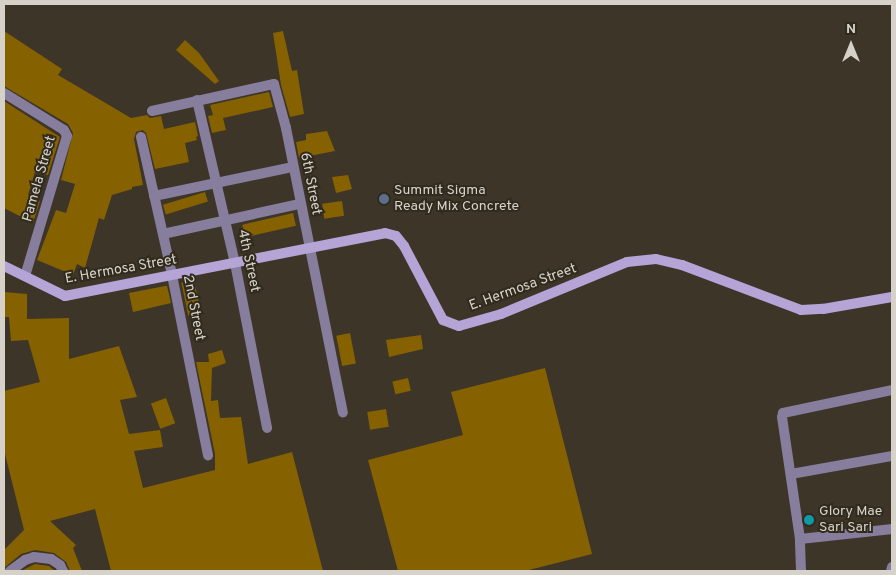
<!DOCTYPE html>
<style>
body{margin:0}
#map{position:relative;width:896px;height:575px;overflow:hidden;background:#3c3528;font-family:Overpass,sans-serif}
div>[style]{position:absolute}
[style*='--x']{left:calc(var(--x)*1px);top:calc(var(--y)*1px);width:calc(var(--w)*1px);rotate:calc(var(--a)*1deg)}
.building>*{inset:0;background:#866100;transform-origin:0 0}
.street>*{height:10px;margin:-5px;padding:0 5px;transform-origin:5px;border-radius:5px;background:#877d9c}
.secondary>*{height:10px;margin:-5px;padding:0 5px;transform-origin:5px;border-radius:5px;background:#b5a4d6}
.dots>*{width:14px;height:14px;translate:-50% -50%;box-sizing:border-box;border:2px solid #312b1e;border-radius:50%}
span{translate:-50% -50%;white-space:nowrap;text-align:center;line-height:1.15;-webkit-text-stroke:4px #312b1e;paint-order:stroke}
.street-label{font-size:14px;color:#d6d2ca}
.poi-label{font-size:14px;color:#d6d2ca}
.left{translate:0 -50%;text-align:left}
.frame{position:absolute;inset:0;border:5px solid #d6d2ca;pointer-events:none}
.north{position:absolute;left:826px;top:20px;width:50px;height:50px;-webkit-text-stroke:4px #312b1e;paint-order:stroke;rotate:0deg;font-size:14px;font-weight:700;line-height:20px;text-align:center;color:#d6d2ca}
.north::after{content:'';display:block;margin:auto;width:18px;height:22px;background:#d6d2ca;clip-path:polygon(50% 0,100% 100%,50% 72%,0 100%)}
</style>
<div id="map">
<div class="building">
<i style="clip-path:polygon(4px 31px,62px 69px,58px 75px,131px 118px,147px 115px,150px 118px,161px 116px,164px 129px,195px 122px,198px 136px,196px 137px,197px 140px,185px 143px,189px 162px,155px 169px,146px 133px,143px 130px,136px 132px,134px 139px,143px 185px,132px 187px,132px 189px,112px 195px,104px 220px,99px 218px,85px 268px,77px 264px,73px 275px,37px 260px,56px 210px,66px 213px,75px 184px,61px 180px,73px 133px,68px 124px,4px 86px)"></i>
<i style="clip-path:polygon(283px 31px,292px 71px,297px 70px,304px 114px,290px 117px,281px 85px,273px 33px)"></i>
<i style="clip-path:polygon(185px 40px,199px 53px,219px 81px,215px 84px,176px 50px)"></i>
<i style="clip-path:polygon(269px 92px,273px 107px,223px 118px,226px 130px,212px 133px,208px 116px,213px 115px,210px 105px)"></i>
<i style="clip-path:polygon(4px 101px,60px 137px,48px 175px,35px 172px,28px 195px,40px 201px,33px 223px,4px 208px)"></i>
<i style="clip-path:polygon(327px 131px,335px 151px,299px 158px,296px 142px,306px 140px,306px 134px)"></i>
<i style="clip-path:polygon(348px 175px,352px 189px,336px 193px,332px 177px)"></i>
<i style="left:205px;top:192px;width:10px;height:44px;rotate:73deg"></i>
<i style="left:342px;top:201px;width:15px;height:20px;rotate:82deg"></i>
<i style="left:293px;top:213px;width:13px;height:52px;rotate:77deg"></i>
<i style="left:194px;top:280px;width:34px;height:13px;rotate:78deg"></i>
<i style="clip-path:polygon(165px 286px,167px 286px,171px 303px,133px 312px,129px 293px)"></i>
<i style="clip-path:polygon(4px 292px,27px 294px,27px 319px,69px 318px,69px 359px,119px 346px,137px 397px,120px 400px,129px 434px,160px 430px,163px 447px,134px 451px,143px 488px,215px 470px,215px 454px,196px 362px,209px 362px,208px 354px,222px 350px,226px 363px,212px 368px,211px 401px,218px 400px,220px 418px,241px 417px,248px 464px,292px 452px,323px 571px,111px 571px,95px 509px,50px 521px,76px 545px,73px 548px,82px 571px,70px 571px,66px 562px,54px 553px,35px 550px,21px 554px,4px 568px,4px 550px,24px 530px,4px 450px,4px 391px,40px 382px,28px 340px,11px 341px,9px 317px,5px 317px)"></i>
<i style="left:350px;top:333px;width:31px;height:14px;rotate:79deg"></i>
<i style="clip-path:polygon(421px 335px,423px 349px,389px 357px,386px 340px)"></i>
<i style="clip-path:polygon(545px 368px,592px 554px,525px 571px,398px 571px,368px 460px,463px 435px,451px 392px)"></i>
<i style="left:408px;top:378px;width:13px;height:16px;rotate:77deg"></i>
<i style="left:166px;top:398px;width:27px;height:16px;rotate:70deg"></i>
<i style="left:386px;top:409px;width:18px;height:19px;rotate:81deg"></i>
<i style="clip-path:polygon(35px 564px,49px 566px,55px 571px,21px 571px)"></i>
</div>
<div class="street">
<i style="--x:4;--y:93;--w:70;--a:31.7"></i>
<i style="--x:64;--y:130;--w:7;--a:63"></i>
<i style="--x:67;--y:136;--w:146;--a:106.7"></i>
<i style="--x:197;--y:100;--w:167;--a:76.9"></i>
<i style="--x:235;--y:263;--w:168;--a:79"></i>
<i style="--x:152;--y:111;--w:125;--a:-12.5"></i>
<i style="--x:274;--y:84;--w:46;--a:74.7"></i>
<i style="--x:286;--y:128;--w:290;--a:78.7"></i>
<i style="--x:141;--y:137;--w:141;--a:77.3"></i>
<i style="--x:172;--y:275;--w:184;--a:78.7"></i>
<i style="--x:154;--y:196;--w:142;--a:-11.8"></i>
<i style="--x:163;--y:234;--w:140;--a:-12.4"></i>
<i style="--x:791;--y:474;--w:103;--a:-10.1"></i>
<i style="--x:800;--y:539;--w:93;--a:-6.2"></i>
<i style="--x:10;--y:571;--w:19;--a:-36"></i>
<i style="--x:25;--y:560;--w:9;--a:-18"></i>
<i style="--x:34;--y:557;--w:17;--a:7"></i>
<i style="--x:51;--y:559;--w:11;--a:34"></i>
<i style="--x:60;--y:565;--w:7;--a:63"></i>
<i style="--x:801;--y:571;--w:32;--a:-92"></i>
<i style="--x:800;--y:539;--w:123;--a:-98.4"></i>
<i style="--x:782;--y:417;--w:4;--a:-76"></i>
<i style="--x:783;--y:413;--w:111;--a:-11.9"></i>
<i style="--x:891;--y:571;--w:4;--a:-76"></i>
</div>
<div class="secondary">
<i style="--x:4;--y:266;--w:68;--a:26.2"></i>
<i style="--x:65;--y:296;--w:326;--a:-11.1"></i>
<i style="--x:385;--y:233;--w:11;--a:15"></i>
<i style="--x:396;--y:236;--w:13;--a:51"></i>
<i style="--x:404;--y:246;--w:84;--a:62.2"></i>
<i style="--x:443;--y:320;--w:17;--a:21"></i>
<i style="--x:459;--y:326;--w:44;--a:-15.9"></i>
<i style="--x:501;--y:314;--w:136;--a:-22.4"></i>
<i style="--x:627;--y:262;--w:29;--a:-6"></i>
<i style="--x:656;--y:259;--w:27;--a:13"></i>
<i style="--x:682;--y:265;--w:127;--a:20.7"></i>
<i style="--x:801;--y:310;--w:22;--a:-3"></i>
<i style="--x:823;--y:309;--w:70;--a:-9.9"></i>
</div>
<div class="dots">
<i style="left:384px;top:199px;background:#5c6f8a"></i>
<i style="left:809px;top:520px;background:#0f9aa8"></i>
</div>
<div class="street-label">
<span style="left:40px;top:179px;rotate:-74deg">Pamela Street</span>
<span style="left:310px;top:184px;rotate:79deg">6th Street</span>
<span style="left:248px;top:261px;rotate:78deg">4th Street</span>
<span style="left:121px;top:270px;rotate:-10deg">E. Hermosa Street</span>
<span style="left:523px;top:288px;rotate:-20deg">E. Hermosa Street</span>
<span style="left:193px;top:308px;rotate:79deg">2nd Street</span>
</div>
<div class="poi-label">
<span class="left" style="left:394px;top:199px">Summit Sigma<br>Ready Mix Concrete</span>
<span class="left" style="left:819px;top:520px">Glory Mae<br>Sari Sari</span>
</div>
<div class="frame"></div>
<div class="north">N</div>
</div>
